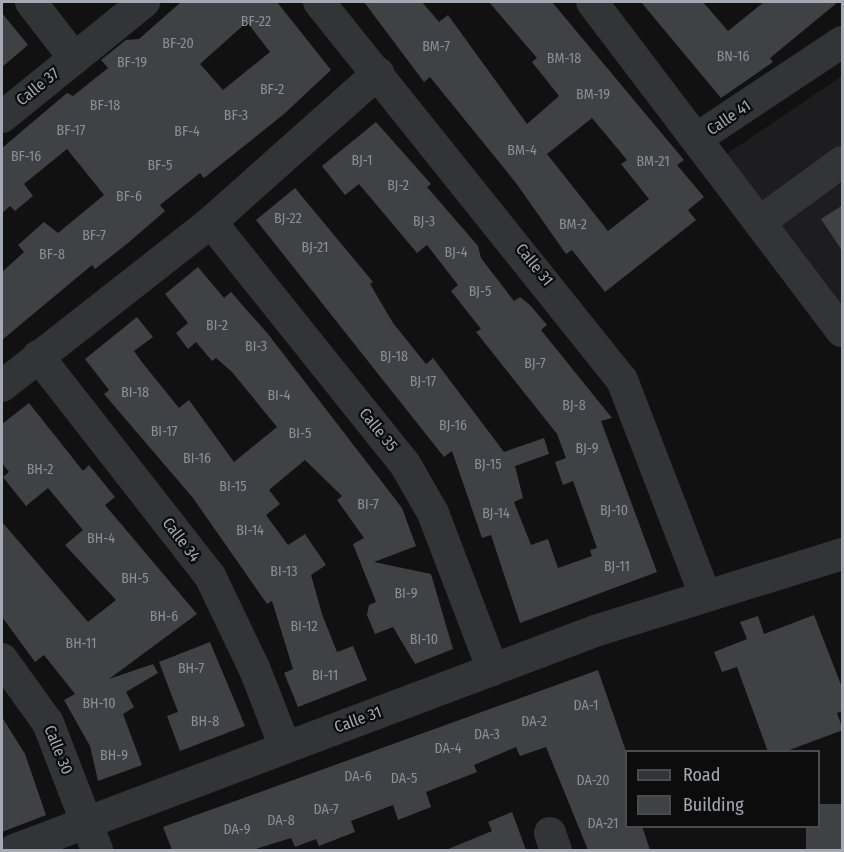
<!DOCTYPE html>
<style>
body{margin:0}
#map{position:relative;width:844px;height:852px;overflow:hidden;background:#111112;font-family:"Fira Sans Condensed",sans-serif}
div>[style]{position:absolute}
[style*='--x']{left:calc(var(--x)*1px);top:calc(var(--y)*1px);width:calc(var(--w)*1px);rotate:calc(var(--a)*1deg)}
.built>*{inset:0;background:#1d1d1f}
.building>*{inset:0;background:#404145}
.minor>*{height:32px;margin:-16px;padding:0 16px;transform-origin:16px;border-radius:16px;background:#333437}
span{translate:-50% -50%;white-space:nowrap;text-align:center;line-height:1.15;-webkit-text-stroke:4.5px #0c0c0d;paint-order:stroke}
.number-label{font-size:14px;color:#8b8f97}
.number-label span{-webkit-text-stroke-width:0}
.street-label{font-size:16px;color:#a4a9b2}
.frame{position:absolute;inset:0;border:3px solid #a4a9b2;pointer-events:none}
.legend{position:absolute;left:625px;top:750px;width:195px;height:78px;box-sizing:border-box;background:#0c0c0d;border:2px solid #494b4f;margin:0;padding:8px 10px;list-style:none;font-size:18px;color:#a4a9b2}
.legend li{display:flex;align-items:center;gap:12px;height:30px}
.legend b{width:30px;border:2px solid #494b4f}
</style>
<div id="map">
<div class="built">
<i style="clip-path:polygon(842px 76px,842px 349px,698px 164px,728px 153px)"></i>
</div>
<div class="building">
<i style="clip-path:polygon(evenodd,181px 2px,277px 2px,331px 70px,284px 114px,204px 178px,200px 173px,160px 205px,165px 211px,128px 243px,95px 269px,92px 265px,2px 340px,2px 272px,24px 252px,18px 245px,44px 222px,58px 233px,104px 195px,67px 149px,24px 184px,33px 196px,15px 211px,10px 206px,2px 213px,2px 148px,67px 93px,73px 96px,108px 68px,101px 60px,126px 40px,139px 39px,181px 2px,247px 22px,270px 52px,223px 90px,200px 64px,247px 22px)"></i>
<i style="clip-path:polygon(evenodd,364px 2px,422px 2px,439px 22px,448px 15px,527px 124px,559px 96px,532px 62px,537px 58px,489px 2px,552px 2px,684px 160px,677px 165px,704px 197px,688px 210px,696px 220px,605px 292px,572px 250px,566px 254px,516px 183px,430px 77px,424px 82px,364px 2px,592px 118px,627px 160px,621px 164px,649px 199px,608px 231px,547px 154px,592px 118px)"></i>
<i style="clip-path:polygon(641px 2px,703px 2px,728px 31px,764px 2px,838px 2px,770px 58px,773px 62px,721px 98px)"></i>
<i style="clip-path:polygon(2px 13px,28px 45px,2px 67px)"></i>
<i style="clip-path:polygon(376px 122px,431px 184px,427px 187px,478px 246px,481px 258px,514px 301px,520px 297px,530px 305px,547px 325px,541px 330px,612px 418px,601px 421px,657px 572px,520px 623px,491px 535px,482px 538px,452px 451px,444px 457px,256px 220px,295px 188px,373px 282px,370px 284px,393px 323px,426px 364px,433px 358px,504px 452px,544px 438px,549px 454px,515px 466px,523px 498px,514px 502px,531px 545px,548px 539px,558px 568px,592px 556px,590px 550px,597px 548px,573px 481px,563px 485px,555px 462px,566px 458px,557px 434px,476px 332px,481px 329px,451px 291px,458px 285px,427px 245px,417px 253px,359px 184px,345px 195px,322px 166px)"></i>
<i style="clip-path:polygon(843px 205px,843px 252px,821px 219px)"></i>
<i style="clip-path:polygon(198px 267px,224px 298px,231px 292px,268px 334px,402px 508px,416px 546px,374px 562px,431px 574px,453px 649px,415px 664px,393px 627px,375px 634px,367px 615px,369px 605px,376px 602px,353px 544px,364px 538px,337px 500px,342px 496px,305px 460px,269px 490px,280px 504px,266px 515px,288px 545px,305px 534px,326px 565px,311px 575px,322px 614px,337px 652px,353px 646px,367px 680px,298px 707px,284px 673px,293px 669px,272px 601px,267px 604px,193px 498px,104px 394px,109px 390px,85px 359px,137px 317px,153px 337px,134px 351px,141px 361px,179px 408px,189px 400px,234px 462px,277px 427px,232px 372px,216px 358px,212px 361px,196px 342px,188px 349px,176px 333px,188px 323px,165px 294px)"></i>
<i style="clip-path:polygon(29px 403px,83px 471px,89px 465px,115px 497px,105px 505px,197px 614px,109px 679px,153px 664px,158px 673px,126px 692px,134px 707px,123px 714px,142px 765px,98px 781px,90px 746px,64px 700px,75px 694px,44px 655px,35px 662px,2px 617px,2px 522px,88px 622px,116px 600px,65px 545px,83px 530px,48px 488px,26px 506px,3px 477px,9px 472px,2px 463px,2px 424px)"></i>
<i style="clip-path:polygon(814px 615px,843px 690px,843px 711px,837px 713px,843px 730px,784px 752px,768px 752px,737px 667px,722px 672px,714px 652px,747px 639px,740px 622px,758px 616px,764px 634px)"></i>
<i style="clip-path:polygon(210px 642px,245px 726px,180px 751px,167px 716px,178px 712px,159px 662px)"></i>
<i style="clip-path:polygon(598px 670px,627px 754px,627px 826px,642px 826px,650px 850px,588px 850px,546px 747px,520px 756px,516px 747px,474px 765px,477px 772px,426px 792px,431px 807px,398px 820px,393px 805px,351px 821px,355px 832px,319px 846px,316px 839px,295px 847px,291px 838px,252px 850px,172px 850px,163px 827px)"></i>
<i style="clip-path:polygon(2px 717px,25px 754px,46px 815px,2px 832px)"></i>
<i style="clip-path:polygon(819px 804px,843px 804px,843px 850px,806px 850px,806px 826px,819px 826px)"></i>
<i style="clip-path:polygon(512px 812px,526px 850px,446px 850px,492px 831px,488px 822px)"></i>
</div>
<div class="minor">
<i style="--x:31;--y:2;--w:71;--a:52.5"></i>
<i style="--x:319;--y:2;--w:484;--a:51.3"></i>
<i style="--x:622;--y:380;--w:230;--a:68.9"></i>
<i style="--x:592;--y:2;--w:413;--a:52.8"></i>
<i style="--x:2;--y:117;--w:183;--a:-39"></i>
<i style="--x:699;--y:137;--w:172;--a:-33.6"></i>
<i style="--x:761;--y:221;--w:100;--a:-36.1"></i>
<i style="--x:211;--y:222;--w:310;--a:51.3"></i>
<i style="--x:405;--y:464;--w:56;--a:60.3"></i>
<i style="--x:433;--y:513;--w:168;--a:69.1"></i>
<i style="--x:38;--y:356;--w:279;--a:52"></i>
<i style="--x:210;--y:576;--w:104;--a:64.4"></i>
<i style="--x:255;--y:670;--w:83;--a:68.7"></i>
<i style="--x:2;--y:386;--w:266;--a:-38.1"></i>
<i style="--x:211;--y:222;--w:224;--a:-41.7"></i>
<i style="--x:2;--y:659;--w:79;--a:54.3"></i>
<i style="--x:48;--y:723;--w:136;--a:68.9"></i>
<i style="--x:550;--y:833;--w:18;--a:71"></i>
<i style="--x:14;--y:850;--w:621;--a:-20.65"></i>
<i style="--x:595;--y:631;--w:259;--a:-17.3"></i>
</div>
<div class="number-label">
<span style="left:256px;top:22px">BF-22</span>
<span style="left:178px;top:44px">BF-20</span>
<span style="left:436px;top:47px">BM-7</span>
<span style="left:733px;top:57px">BN-16</span>
<span style="left:564px;top:59px">BM-18</span>
<span style="left:132px;top:63px">BF-19</span>
<span style="left:272px;top:90px">BF-2</span>
<span style="left:593px;top:95px">BM-19</span>
<span style="left:105px;top:106px">BF-18</span>
<span style="left:236px;top:116px">BF-3</span>
<span style="left:71px;top:131px">BF-17</span>
<span style="left:187px;top:132px">BF-4</span>
<span style="left:522px;top:151px">BM-4</span>
<span style="left:26px;top:157px">BF-16</span>
<span style="left:362px;top:161px">BJ-1</span>
<span style="left:653px;top:162px">BM-21</span>
<span style="left:160px;top:166px">BF-5</span>
<span style="left:398px;top:186px">BJ-2</span>
<span style="left:129px;top:197px">BF-6</span>
<span style="left:288px;top:219px">BJ-22</span>
<span style="left:424px;top:222px">BJ-3</span>
<span style="left:573px;top:225px">BM-2</span>
<span style="left:94px;top:236px">BF-7</span>
<span style="left:315px;top:248px">BJ-21</span>
<span style="left:456px;top:253px">BJ-4</span>
<span style="left:52px;top:255px">BF-8</span>
<span style="left:480px;top:292px">BJ-5</span>
<span style="left:217px;top:326px">BI-2</span>
<span style="left:256px;top:347px">BI-3</span>
<span style="left:394px;top:357px">BJ-18</span>
<span style="left:535px;top:364px">BJ-7</span>
<span style="left:423px;top:382px">BJ-17</span>
<span style="left:135px;top:393px">BI-18</span>
<span style="left:279px;top:396px">BI-4</span>
<span style="left:574px;top:406px">BJ-8</span>
<span style="left:453px;top:426px">BJ-16</span>
<span style="left:164px;top:432px">BI-17</span>
<span style="left:300px;top:434px">BI-5</span>
<span style="left:587px;top:449px">BJ-9</span>
<span style="left:197px;top:459px">BI-16</span>
<span style="left:488px;top:465px">BJ-15</span>
<span style="left:40px;top:470px">BH-2</span>
<span style="left:233px;top:487px">BI-15</span>
<span style="left:368px;top:505px">BI-7</span>
<span style="left:614px;top:511px">BJ-10</span>
<span style="left:496px;top:514px">BJ-14</span>
<span style="left:250px;top:531px">BI-14</span>
<span style="left:101px;top:539px">BH-4</span>
<span style="left:617px;top:567px">BJ-11</span>
<span style="left:284px;top:572px">BI-13</span>
<span style="left:135px;top:579px">BH-5</span>
<span style="left:406px;top:594px">BI-9</span>
<span style="left:164px;top:617px">BH-6</span>
<span style="left:304px;top:627px">BI-12</span>
<span style="left:424px;top:640px">BI-10</span>
<span style="left:81px;top:644px">BH-11</span>
<span style="left:191px;top:669px">BH-7</span>
<span style="left:325px;top:676px">BI-11</span>
<span style="left:99px;top:704px">BH-10</span>
<span style="left:586px;top:706px">DA-1</span>
<span style="left:205px;top:722px">BH-8</span>
<span style="left:534px;top:722px">DA-2</span>
<span style="left:487px;top:735px">DA-3</span>
<span style="left:448px;top:749px">DA-4</span>
<span style="left:114px;top:756px">BH-9</span>
<span style="left:358px;top:777px">DA-6</span>
<span style="left:404px;top:779px">DA-5</span>
<span style="left:593px;top:781px">DA-20</span>
<span style="left:326px;top:810px">DA-7</span>
<span style="left:281px;top:821px">DA-8</span>
<span style="left:603px;top:824px">DA-21</span>
<span style="left:237px;top:830px">DA-9</span>
</div>
<div class="street-label">
<span style="left:38px;top:87px;rotate:-39deg">Calle 37</span>
<span style="left:729px;top:118px;rotate:-34deg">Calle 41</span>
<span style="left:534px;top:265px;rotate:51deg">Calle 31</span>
<span style="left:378px;top:430px;rotate:51deg">Calle 35</span>
<span style="left:181px;top:540px;rotate:52deg">Calle 34</span>
<span style="left:358px;top:720px;rotate:-20deg">Calle 31</span>
<span style="left:58px;top:750px;rotate:68deg">Calle 30</span>
</div>
<div class="frame"></div>
<ul class="legend">
<li><b style="height:8px;background:#333437"></b>Road</li>
<li><b style="height:16px;background:#404145"></b>Building</li>
</ul>
</div>
